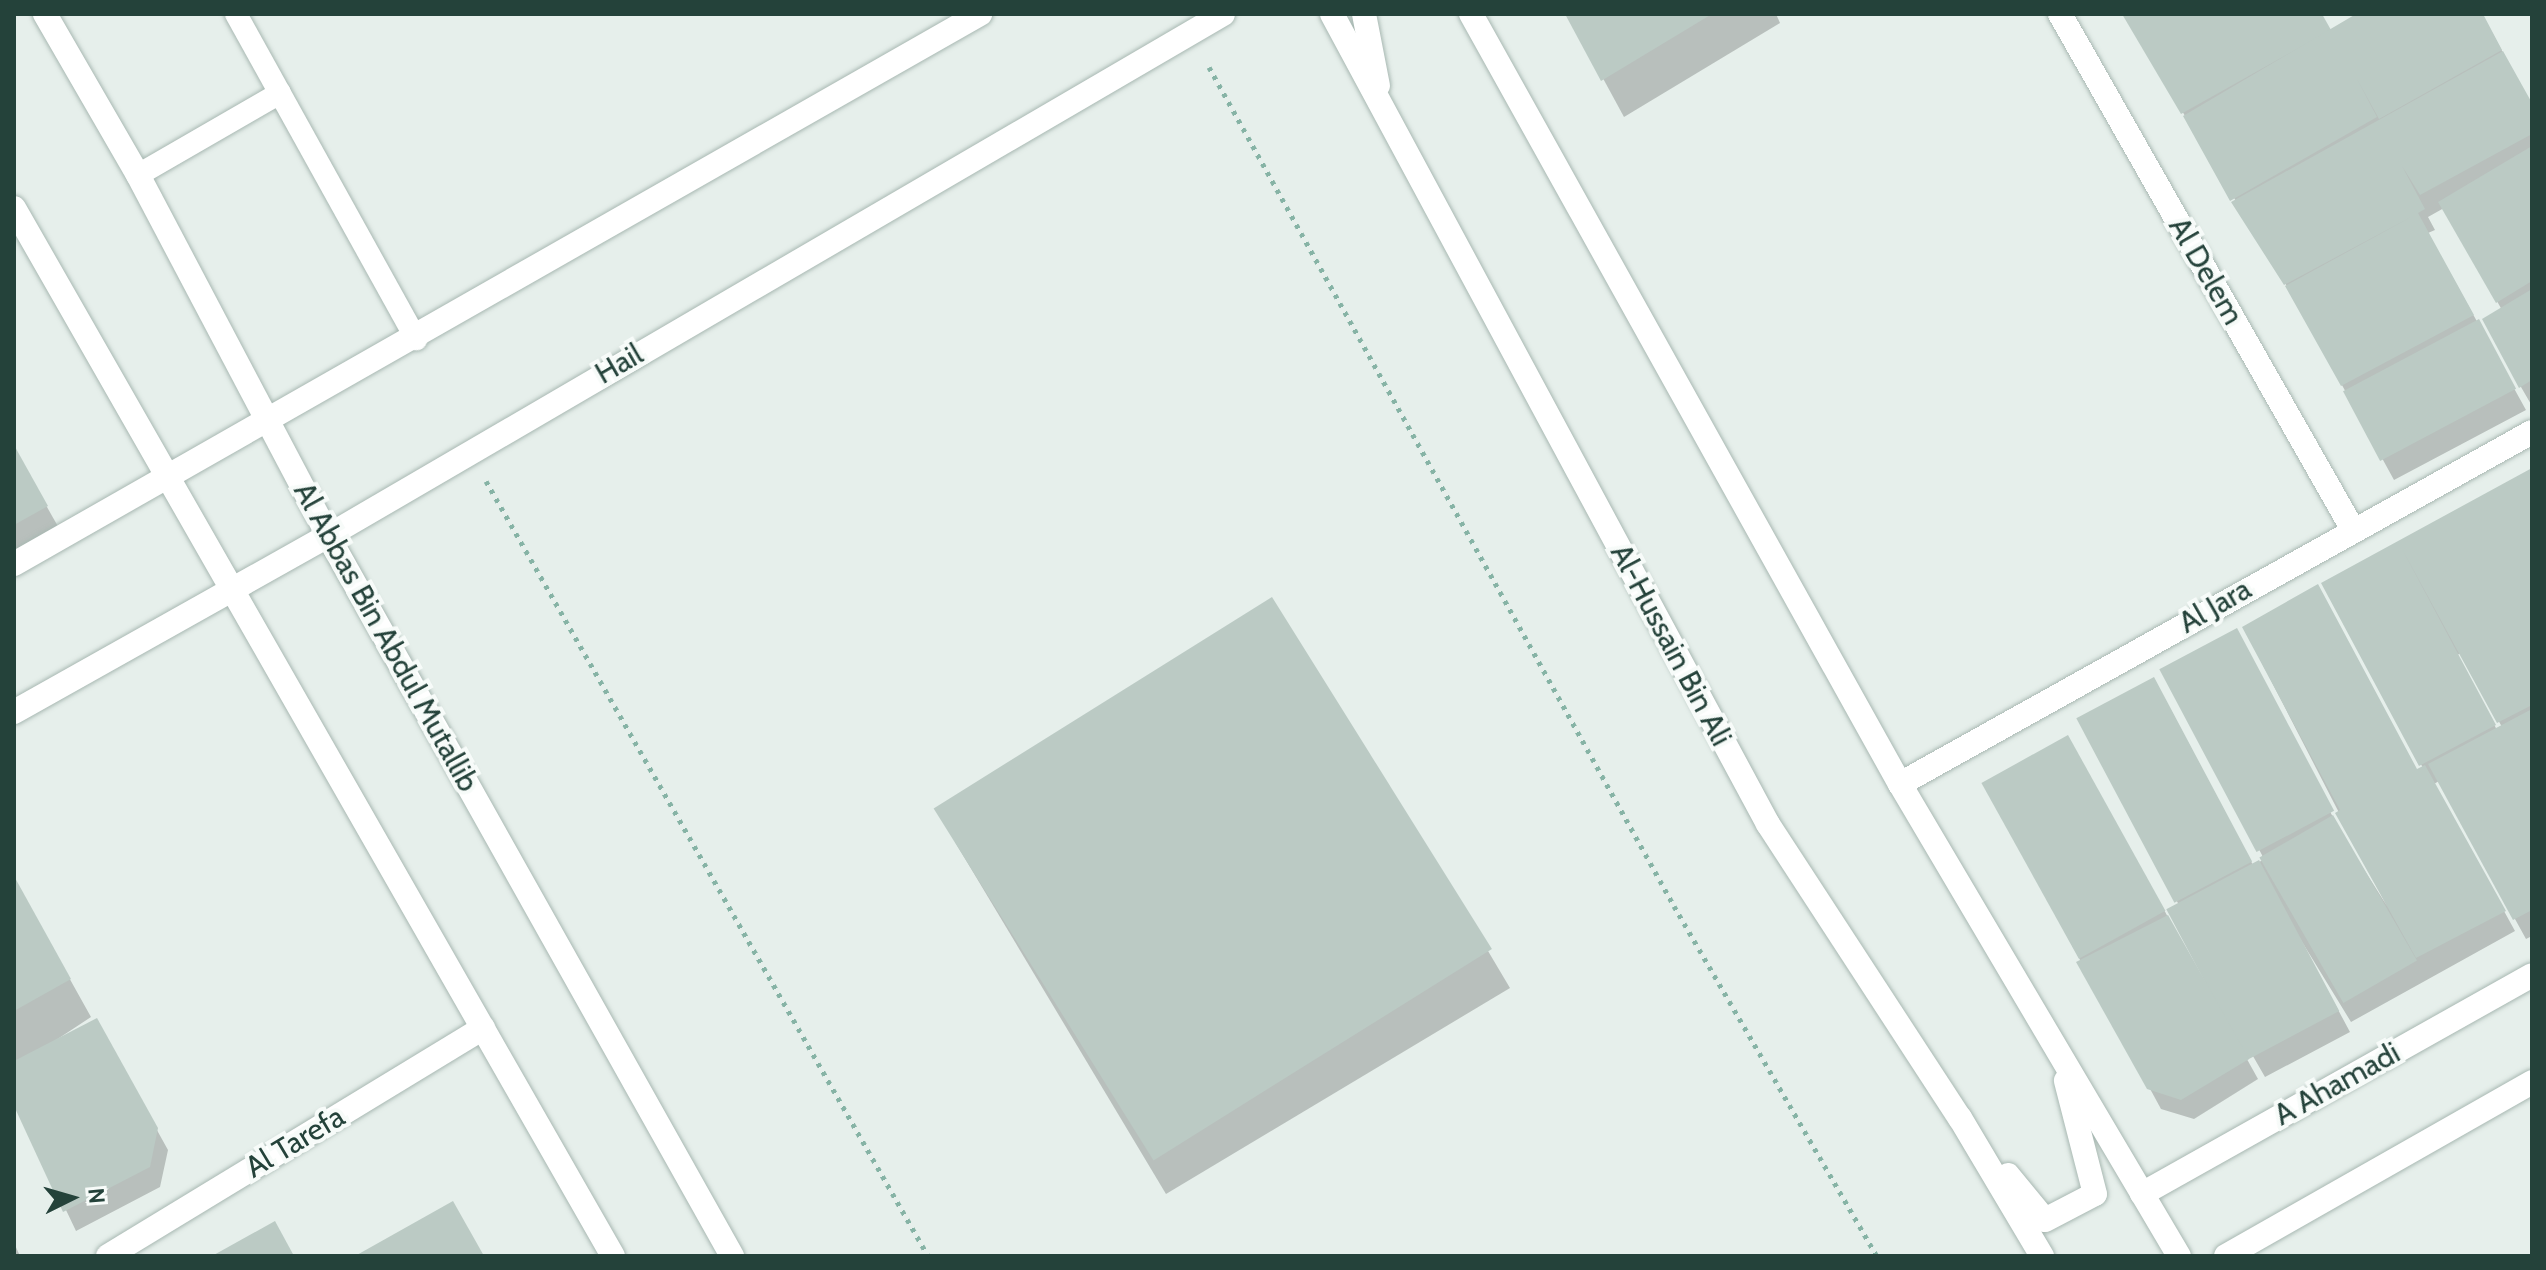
<!DOCTYPE html>
<style>
body{margin:0}
#map{position:relative;width:2546px;height:1270px;overflow:hidden;background:#e6efeb;font-family:Cabin,sans-serif}
div>[style]{position:absolute}
[style*='--x']{left:calc(var(--x)*1px);top:calc(var(--y)*1px);width:calc(var(--w)*1px);rotate:calc(var(--a)*1deg)}
.shadow>*{inset:0;background:#0003}
.building>*{inset:0;background:#bbcac4;transform-origin:0 0}
.path>*{height:5px;margin-top:-2.5px;transform-origin:0;background:repeating-linear-gradient(90deg,#86b3a5 0 4px,transparent 0 10px)}
.roads{filter:drop-shadow(0 0 2px #a8b8b2) drop-shadow(0 0 2px #a8b8b2)}
.lane>*{height:22px;margin:-11px;padding:0 11px;transform-origin:11px;border-radius:11px;background:#fff}
.street>*{height:24px;margin:-12px;padding:0 12px;transform-origin:12px;border-radius:12px;background:#fff}
.secondary>*{height:24px;margin:-12px;padding:0 12px;transform-origin:12px;border-radius:12px;background:#fff}
span{translate:-50% -50%;white-space:nowrap;text-align:center;line-height:1.15;-webkit-text-stroke:8px #f7fbf9;paint-order:stroke}
.street-label{font-size:30px;color:#24423a}
.frame{position:absolute;inset:0;border:16px solid #24423a;pointer-events:none}
.north{position:absolute;left:32px;top:1158px;width:80px;height:80px;-webkit-text-stroke:6px #f7fbf9;paint-order:stroke;rotate:85deg;font-size:22px;font-weight:700;line-height:32px;text-align:center;color:#24423a}
.north::after{content:'';display:block;margin:auto;width:28px;height:36px;background:#24423a;clip-path:polygon(50% 0,100% 100%,50% 72%,0 100%)}
</style>
<div id="map">
<div class="shadow">
<i style="clip-path:polygon(1568px 14px,1776px 14px,1780px 23px,1624px 117px)"></i>
<i style="clip-path:polygon(2124px 14px,2320px 14px,2330px 32px,2360px 14px,2482px 14px,2532px 106px,2532px 406px,2521px 387px,2502px 310px,2444px 208px,2428px 217px,2435px 230px,2428px 233px,2526px 410px,2394px 480px,2297px 303px)"></i>
<i style="clip-path:polygon(14px 449px,68px 544px,14px 575px)"></i>
<i style="clip-path:polygon(evenodd,2532px 470px,2532px 936px,2526px 939px,2439px 781px,2434px 784px,2515px 931px,2351px 1022px,2299px 937px,2350px 1032px,2265px 1077px,2169px 910px,2179px 905px,2079px 720px,2165px 699px,2253px 865px,2263px 860px,2262px 855px,2163px 671px,2248px 650px,2341px 833px,2387px 906px,2244px 628px,2417px 772px,2423px 768px,2324px 584px,2532px 470px,2461px 653px,2502px 727px,2497px 730px,2457px 655px,2461px 653px)"></i>
<i style="clip-path:polygon(2079px 757px,2258px 1079px,2194px 1119px,2161px 1109px,1985px 785px)"></i>
<i style="clip-path:polygon(955px 842px,1488px 951px,1510px 988px,1166px 1194px)"></i>
<i style="clip-path:polygon(14px 879px,91px 1017px,47px 1046px,107px 1040px,168px 1150px,160px 1187px,76px 1231px,14px 1101px)"></i>
<i style="clip-path:polygon(14px 1243px,20px 1256px,14px 1256px)"></i>
</div>
<div class="building">
<i style="clip-path:polygon(1565px 14px,1712px 14px,1601px 81px)"></i>
<i style="clip-path:polygon(2122px 14px,2322px 14px,2331px 30px,2181px 114px)"></i>
<i style="clip-path:polygon(2356px 14px,2483px 14px,2502px 50px,2379px 119px,2357px 79px,2377px 117px,2230px 201px,2183px 116px)"></i>
<i style="clip-path:polygon(2503px 51px,2532px 103px,2532px 134px,2420px 195px,2402px 166px,2425px 209px,2418px 213px,2474px 315px,2341px 386px,2285px 286px,2413px 216px,2284px 285px,2231px 202px)"></i>
<i style="clip-path:polygon(2532px 146px,2532px 281px,2496px 303px,2438px 202px)"></i>
<i style="clip-path:polygon(2532px 289px,2532px 380px,2519px 388px,2482px 319px)"></i>
<i style="left:2479px;top:319px;width:79px;height:154px;rotate:62deg"></i>
<i style="clip-path:polygon(14px 445px,48px 506px,14px 525px)"></i>
<i style="clip-path:polygon(2532px 468px,2532px 705px,2497px 723px,2402px 549px,2496px 725px,2419px 766px,2321px 583px)"></i>
<i style="clip-path:polygon(2318px 584px,2417px 769px,2425px 765px,2506px 911px,2416px 958px,2335px 813px,2340px 810px,2242px 627px)"></i>
<i style="left:1272px;top:597px;width:415px;height:399px;rotate:58deg"></i>
<i style="left:2237px;top:628px;width:207px;height:88px;rotate:62deg"></i>
<i style="left:2154px;top:677px;width:209px;height:88px;rotate:62deg"></i>
<i style="clip-path:polygon(2532px 709px,2532px 910px,2513px 920px,2428px 764px)"></i>
<i style="left:2068px;top:735px;width:201px;height:99px;rotate:61deg"></i>
<i style="left:2333px;top:815px;width:168px;height:85px;rotate:60deg"></i>
<i style="left:2259px;top:860px;width:171px;height:105px;rotate:62deg"></i>
<i style="clip-path:polygon(14px 876px,71px 979px,14px 1011px)"></i>
<i style="clip-path:polygon(2168px 915px,2249px 1059px,2181px 1100px,2147px 1089px,2076px 962px)"></i>
<i style="clip-path:polygon(97px 1018px,158px 1128px,150px 1167px,63px 1212px,14px 1106px,14px 1061px)"></i>
<i style="clip-path:polygon(453px 1201px,484px 1256px,355px 1256px)"></i>
<i style="clip-path:polygon(275px 1221px,294px 1256px,212px 1256px)"></i>
</div>
<div class="path">
<i style="--x:1209;--y:67;--w:959;--a:61"></i>
<i style="--x:1674;--y:906;--w:405;--a:59.9"></i>
<i style="--x:486;--y:481;--w:892;--a:60.3"></i>
</div>
<div class="roads">
<div class="lane">
<i style="--x:236;--y:14;--w:372;--a:61"></i>
<i style="--x:138;--y:175;--w:164;--a:-30"></i>
</div>
<div class="street">
<i style="--x:2060;--y:14;--w:591;--a:60.4"></i>
<i style="--x:1900;--y:784;--w:723;--a:-29.12"></i>
<i style="--x:108;--y:1256;--w:439;--a:-31.3"></i>
</div>
<div class="secondary">
<i style="--x:45;--y:14;--w:186;--a:60"></i>
<i style="--x:138;--y:175;--w:408;--a:62.2"></i>
<i style="--x:328;--y:536;--w:826;--a:60.7"></i>
<i style="--x:1332;--y:14;--w:920;--a:61.71"></i>
<i style="--x:1768;--y:824;--w:351;--a:56.9"></i>
<i style="--x:1960;--y:1118;--w:161;--a:59.3"></i>
<i style="--x:1364;--y:14;--w:73;--a:79"></i>
<i style="--x:1471;--y:14;--w:881;--a:60.88"></i>
<i style="--x:1900;--y:784;--w:548;--a:59.41"></i>
<i style="--x:14;--y:208;--w:1207;--a:60.25"></i>
<i style="--x:14;--y:564;--w:1112;--a:-29.66"></i>
<i style="--x:14;--y:712;--w:360;--a:-29.3"></i>
<i style="--x:328;--y:536;--w:1036;--a:-30.25"></i>
<i style="--x:2008;--y:1175;--w:58;--a:50.6"></i>
<i style="--x:2045;--y:1220;--w:56;--a:-27.5"></i>
<i style="--x:2095;--y:1194;--w:117;--a:-104.4"></i>
<i style="--x:2142;--y:1194;--w:447;--a:-29.3"></i>
<i style="--x:2226;--y:1256;--w:352;--a:-29.6"></i>
</div>
</div>
<div class="street-label">
<span style="left:2206px;top:271px;rotate:60deg">Al Delem</span>
<span style="left:619px;top:364px;rotate:-30deg">Hail</span>
<span style="left:2215px;top:606px;rotate:-30deg">Al Jara</span>
<span style="left:386px;top:637px;rotate:61deg">Al Abbas Bin Abdul Mutallib</span>
<span style="left:1671px;top:645px;rotate:62deg">Al-Hussain Bin Ali</span>
<span style="left:2337px;top:1084px;rotate:-29deg">A Ahamadi</span>
<span style="left:295px;top:1142px;rotate:-31deg">Al Tarefa</span>
</div>
<div class="frame"></div>
<div class="north">N</div>
</div>
